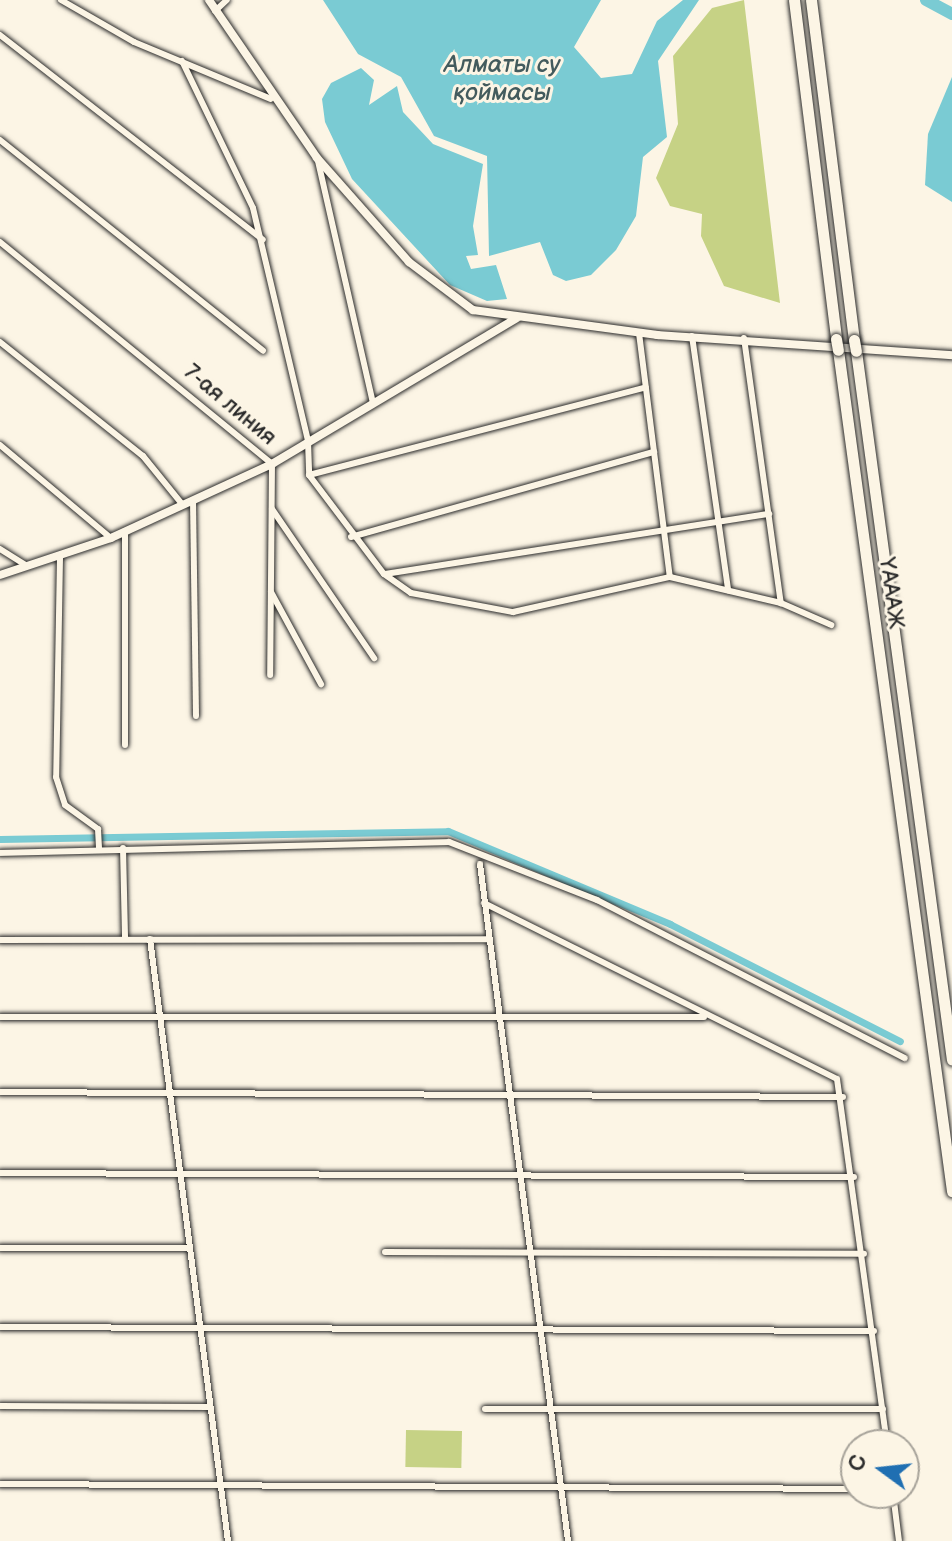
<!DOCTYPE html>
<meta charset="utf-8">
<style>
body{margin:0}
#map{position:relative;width:952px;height:1541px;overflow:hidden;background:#fcf5e5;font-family:"Balsamiq Sans",sans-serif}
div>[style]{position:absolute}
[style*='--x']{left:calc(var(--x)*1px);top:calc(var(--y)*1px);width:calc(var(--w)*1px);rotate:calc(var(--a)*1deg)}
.green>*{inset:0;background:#c6d285;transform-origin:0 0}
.water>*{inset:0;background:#7acbd3}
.canal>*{height:7px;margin:-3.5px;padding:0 3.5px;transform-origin:3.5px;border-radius:3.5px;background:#7acbd3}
.river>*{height:12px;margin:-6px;padding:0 6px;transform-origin:6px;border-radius:6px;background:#7acbd3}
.roads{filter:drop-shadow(0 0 2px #2b2b2b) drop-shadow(0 0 2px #2b2b2b)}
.street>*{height:6px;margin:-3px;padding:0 3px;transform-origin:3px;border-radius:3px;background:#fcf5e5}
.secondary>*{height:8px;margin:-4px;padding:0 4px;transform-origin:4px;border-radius:4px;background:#fcf5e5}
.highway>*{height:11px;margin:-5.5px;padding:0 5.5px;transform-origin:5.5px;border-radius:5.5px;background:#fcf5e5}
.bridges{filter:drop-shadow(0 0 2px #2b2b2b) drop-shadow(0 0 2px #2b2b2b)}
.highway-bridge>*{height:11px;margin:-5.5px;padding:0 5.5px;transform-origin:5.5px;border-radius:5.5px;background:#fcf5e5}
span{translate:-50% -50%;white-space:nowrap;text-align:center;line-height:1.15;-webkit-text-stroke:6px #fcf5e5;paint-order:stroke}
.street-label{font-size:22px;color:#2b2b2b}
.water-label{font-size:24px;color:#435b5d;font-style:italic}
.north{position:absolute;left:840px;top:1429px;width:80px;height:80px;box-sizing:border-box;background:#fcf5e5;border:2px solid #a8a49b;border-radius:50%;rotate:285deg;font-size:22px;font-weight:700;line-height:32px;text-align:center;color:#2b2b2b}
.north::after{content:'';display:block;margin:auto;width:28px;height:36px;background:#1f6fb2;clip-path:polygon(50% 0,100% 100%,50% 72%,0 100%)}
</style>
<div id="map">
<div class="green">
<i style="clip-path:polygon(744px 0,780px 303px,724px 286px,701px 236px,702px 214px,670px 206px,656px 178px,678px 124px,673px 56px,712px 8px)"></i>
<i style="left:406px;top:1430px;width:56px;height:37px;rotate:1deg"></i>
</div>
<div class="water">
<i style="clip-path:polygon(323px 0,601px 0,574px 47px,601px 78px,632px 74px,657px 21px,683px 0,699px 0,658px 61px,667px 137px,643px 157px,636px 216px,616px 250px,591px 275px,566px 281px,553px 275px,540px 242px,489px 256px,487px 156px,434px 136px,401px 77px,358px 54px)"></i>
<i style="clip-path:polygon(361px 68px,374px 80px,369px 105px,397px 86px,403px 112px,433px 144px,483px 164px,473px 226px,478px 255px,466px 256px,471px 269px,496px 265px,507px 299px,487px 301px,450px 285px,352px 179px,325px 122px,322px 99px,331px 83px)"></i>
<i style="clip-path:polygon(952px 77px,952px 202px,925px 185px,928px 134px)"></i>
</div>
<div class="canal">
<i style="--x:0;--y:839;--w:448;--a:-1"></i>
<i style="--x:448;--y:831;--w:241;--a:22.7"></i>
<i style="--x:670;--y:924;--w:258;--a:27"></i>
</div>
<div class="river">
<i style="--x:926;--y:0;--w:30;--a:28"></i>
</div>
<div class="roads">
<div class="street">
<i style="--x:61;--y:0;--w:84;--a:29.9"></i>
<i style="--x:134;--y:42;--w:148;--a:22.6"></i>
<i style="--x:215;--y:11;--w:16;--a:-43"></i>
<i style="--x:0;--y:35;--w:333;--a:37.9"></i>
<i style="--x:182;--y:61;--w:163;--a:64.2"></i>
<i style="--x:253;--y:208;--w:239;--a:76.7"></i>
<i style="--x:308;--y:441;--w:34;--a:88"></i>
<i style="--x:309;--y:475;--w:124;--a:52.9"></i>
<i style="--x:384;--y:574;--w:33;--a:35"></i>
<i style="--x:411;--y:593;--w:104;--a:10.6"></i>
<i style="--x:513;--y:612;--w:161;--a:-12.6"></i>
<i style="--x:670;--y:577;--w:114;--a:13.2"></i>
<i style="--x:781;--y:603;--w:55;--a:23.7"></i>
<i style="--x:0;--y:140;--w:337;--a:38.7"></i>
<i style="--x:318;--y:161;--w:248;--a:77.2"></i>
<i style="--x:0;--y:242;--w:351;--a:39.2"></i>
<i style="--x:272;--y:464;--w:211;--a:90.5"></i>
<i style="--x:639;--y:333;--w:246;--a:82.8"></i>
<i style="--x:692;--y:336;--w:257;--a:81.9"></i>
<i style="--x:744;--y:338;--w:268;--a:82.1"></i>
<i style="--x:0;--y:342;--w:183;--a:38.6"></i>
<i style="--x:143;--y:456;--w:62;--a:50.9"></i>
<i style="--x:0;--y:445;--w:145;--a:40"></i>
<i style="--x:309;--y:475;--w:348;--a:-14.6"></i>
<i style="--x:193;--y:500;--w:216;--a:89.2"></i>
<i style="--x:272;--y:509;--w:181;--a:55.6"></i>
<i style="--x:125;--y:531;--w:214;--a:90"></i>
<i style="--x:351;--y:537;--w:315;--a:-15.7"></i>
<i style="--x:0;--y:549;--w:32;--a:32"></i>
<i style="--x:60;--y:558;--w:219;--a:91"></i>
<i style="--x:56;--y:777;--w:29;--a:72"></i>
<i style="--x:65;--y:805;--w:41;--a:36"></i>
<i style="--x:98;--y:829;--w:20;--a:87"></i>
<i style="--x:385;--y:574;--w:389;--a:-8.9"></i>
<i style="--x:271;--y:592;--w:105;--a:61.5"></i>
<i style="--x:123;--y:848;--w:91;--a:88.7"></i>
<i style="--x:0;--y:853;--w:449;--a:-1.4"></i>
<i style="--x:449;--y:842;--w:159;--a:21.4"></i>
<i style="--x:597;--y:900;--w:346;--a:27.2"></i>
<i style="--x:480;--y:864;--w:683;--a:82.59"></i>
<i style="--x:484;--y:903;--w:394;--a:26.5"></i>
<i style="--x:837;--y:1079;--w:369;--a:82.2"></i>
<i style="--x:150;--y:939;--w:607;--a:82.62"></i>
<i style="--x:0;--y:940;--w:488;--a:-0.1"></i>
<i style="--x:0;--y:1017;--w:704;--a:0"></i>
<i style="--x:0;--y:1092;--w:843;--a:0.34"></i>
<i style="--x:0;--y:1173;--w:854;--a:0.27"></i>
<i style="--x:0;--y:1248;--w:189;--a:0"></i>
<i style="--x:385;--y:1252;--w:479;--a:0.2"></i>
<i style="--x:0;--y:1327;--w:874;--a:0.26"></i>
<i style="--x:0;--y:1406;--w:209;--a:0.3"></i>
<i style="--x:485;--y:1409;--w:398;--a:0"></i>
<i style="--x:0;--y:1484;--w:856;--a:0.33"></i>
<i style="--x:893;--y:1493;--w:48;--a:82.9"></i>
</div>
<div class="secondary">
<i style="--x:209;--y:0;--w:191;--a:55.6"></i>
<i style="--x:317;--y:158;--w:139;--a:48.5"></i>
<i style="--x:409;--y:262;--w:80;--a:36.9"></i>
<i style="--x:473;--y:310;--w:186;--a:7.7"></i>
<i style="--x:657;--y:335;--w:296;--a:3.9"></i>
<i style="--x:0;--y:575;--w:117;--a:-18.4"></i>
<i style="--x:111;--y:538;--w:177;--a:-24.7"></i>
<i style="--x:272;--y:464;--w:285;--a:-30.8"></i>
</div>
<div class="highway">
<i style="--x:794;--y:0;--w:342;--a:82.9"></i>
<i style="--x:811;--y:0;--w:343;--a:82.8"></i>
<i style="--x:838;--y:350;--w:849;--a:82.28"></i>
<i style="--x:856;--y:351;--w:715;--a:82.29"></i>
</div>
</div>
<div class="bridges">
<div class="highway-bridge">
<i style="--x:836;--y:339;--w:11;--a:80"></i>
<i style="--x:854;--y:340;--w:11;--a:80"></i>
</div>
</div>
<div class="street-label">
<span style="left:230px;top:405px;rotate:40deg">7-ая линия</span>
<span style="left:891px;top:593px;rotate:82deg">ҮАААЖ</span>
</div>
<div class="water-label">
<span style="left:502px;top:79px">Алматы су<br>қоймасы</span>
</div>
<div class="north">С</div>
</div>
